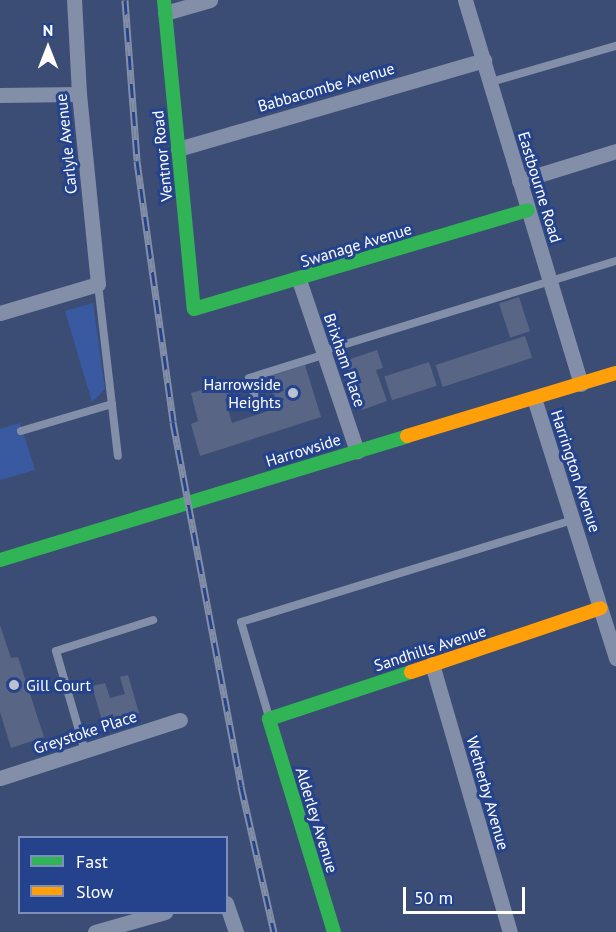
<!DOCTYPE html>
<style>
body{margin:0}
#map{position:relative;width:616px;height:932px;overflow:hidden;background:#3c4d75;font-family:"PT Sans",sans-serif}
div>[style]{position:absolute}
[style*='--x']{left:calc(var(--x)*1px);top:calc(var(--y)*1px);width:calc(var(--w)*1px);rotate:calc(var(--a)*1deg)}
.green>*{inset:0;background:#395aa1}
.building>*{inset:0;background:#586584;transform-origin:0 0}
.lane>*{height:8px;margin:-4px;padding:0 4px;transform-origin:4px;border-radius:4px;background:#838ea8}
.street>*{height:15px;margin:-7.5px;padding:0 7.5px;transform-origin:7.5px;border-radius:7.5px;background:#838ea8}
.fast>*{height:14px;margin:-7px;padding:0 7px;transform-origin:7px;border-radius:7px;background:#30b455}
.slow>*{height:14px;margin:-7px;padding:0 7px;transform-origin:7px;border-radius:7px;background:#ff9f0a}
.rail>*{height:7px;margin-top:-3.5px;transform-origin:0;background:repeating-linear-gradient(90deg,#25438c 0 14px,#838ea7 0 28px);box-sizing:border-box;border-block:2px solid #838ea7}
.dots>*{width:16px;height:16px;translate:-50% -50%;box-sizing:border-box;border:3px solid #25438c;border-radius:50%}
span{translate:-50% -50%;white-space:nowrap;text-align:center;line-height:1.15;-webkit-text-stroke:6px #25438c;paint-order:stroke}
.street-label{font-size:16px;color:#fff}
.poi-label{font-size:16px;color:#fff}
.right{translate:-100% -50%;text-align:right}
.left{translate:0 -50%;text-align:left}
.legend{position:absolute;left:18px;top:836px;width:210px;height:78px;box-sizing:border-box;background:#25438c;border:2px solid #7c8eba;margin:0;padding:8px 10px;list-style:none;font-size:18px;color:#fff}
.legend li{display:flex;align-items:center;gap:12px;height:30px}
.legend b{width:30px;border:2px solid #7c8eba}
.north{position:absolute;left:18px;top:18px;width:60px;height:60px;-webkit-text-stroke:4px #25438c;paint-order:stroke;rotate:0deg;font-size:16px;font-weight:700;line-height:24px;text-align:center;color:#fff}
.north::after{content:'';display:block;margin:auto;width:21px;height:27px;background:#fff;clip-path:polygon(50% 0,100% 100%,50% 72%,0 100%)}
.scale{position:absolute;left:403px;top:887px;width:122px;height:27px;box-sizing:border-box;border:3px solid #fff;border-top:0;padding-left:8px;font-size:18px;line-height:21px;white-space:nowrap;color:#fff;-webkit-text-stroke:4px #25438c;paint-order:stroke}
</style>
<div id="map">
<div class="green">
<i style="clip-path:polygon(93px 303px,105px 389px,92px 402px,65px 311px)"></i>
<i style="clip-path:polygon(20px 423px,35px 470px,0 480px,0 429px)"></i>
</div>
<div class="building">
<i style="left:519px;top:297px;width:36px;height:21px;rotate:72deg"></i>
<i style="left:525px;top:336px;width:23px;height:94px;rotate:72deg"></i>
<i style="clip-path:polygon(377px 350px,383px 368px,376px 370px,387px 401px,362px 410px,345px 361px)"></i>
<i style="left:429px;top:362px;width:25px;height:47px;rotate:72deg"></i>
<i style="clip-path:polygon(305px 365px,321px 417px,200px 456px,191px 424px,198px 421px,191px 393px,226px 383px,230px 398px,225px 399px,232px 423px,277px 408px,267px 377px)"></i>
<i style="clip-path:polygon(0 625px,11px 658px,18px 657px,44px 737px,11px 748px,0 712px)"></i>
<i style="clip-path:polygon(128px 675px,139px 713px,103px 724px,92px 686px,105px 683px,110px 698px,125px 694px,120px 677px)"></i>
</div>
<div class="lane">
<i style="--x:491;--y:82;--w:130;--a:-16.1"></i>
<i style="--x:98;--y:284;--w:173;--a:83.4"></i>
<i style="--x:323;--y:351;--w:307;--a:-17.1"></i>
<i style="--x:258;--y:406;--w:29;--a:-108"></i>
<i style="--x:249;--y:378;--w:77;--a:-17.3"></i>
<i style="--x:21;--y:431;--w:95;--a:-16.5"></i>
<i style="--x:269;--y:717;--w:99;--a:-106.4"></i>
<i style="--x:241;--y:622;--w:347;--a:-17.1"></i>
<i style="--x:85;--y:751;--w:104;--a:-106.2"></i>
<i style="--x:56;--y:651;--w:102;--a:-17.7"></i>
</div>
<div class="street">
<i style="--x:465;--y:0;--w:401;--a:73.2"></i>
<i style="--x:165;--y:13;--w:47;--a:-16.1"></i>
<i style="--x:0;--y:95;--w:79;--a:-0.7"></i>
<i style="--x:178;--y:149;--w:319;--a:-16.2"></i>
<i style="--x:519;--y:181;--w:102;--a:-17.2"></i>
<i style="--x:299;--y:280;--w:181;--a:71.3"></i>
<i style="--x:0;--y:313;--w:102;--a:-16.5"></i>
<i style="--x:98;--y:284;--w:191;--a:-95.7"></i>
<i style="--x:79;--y:94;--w:94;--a:-93"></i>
<i style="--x:534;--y:398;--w:273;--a:72.5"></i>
<i style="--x:432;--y:664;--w:279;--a:73.8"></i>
<i style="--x:0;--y:778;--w:189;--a:-17.9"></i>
<i style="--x:226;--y:903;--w:31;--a:71"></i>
<i style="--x:95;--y:932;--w:73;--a:-15.9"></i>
</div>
<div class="fast">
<i style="--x:164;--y:0;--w:310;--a:84.5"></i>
<i style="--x:194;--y:309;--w:348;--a:-16.5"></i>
<i style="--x:0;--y:560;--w:425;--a:-16.9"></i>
<i style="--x:334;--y:932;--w:223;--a:-107"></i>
<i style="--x:269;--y:719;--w:150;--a:-18.3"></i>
</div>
<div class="slow">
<i style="--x:407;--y:436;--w:218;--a:-16.8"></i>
<i style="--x:411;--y:672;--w:200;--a:-18.6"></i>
</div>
<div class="rail">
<i style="--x:125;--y:0;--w:161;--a:85.7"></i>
<i style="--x:137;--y:161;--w:263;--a:82.1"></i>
<i style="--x:173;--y:422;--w:370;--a:79.4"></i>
<i style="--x:241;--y:786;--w:150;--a:77.3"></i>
</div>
<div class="dots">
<i style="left:293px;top:393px;background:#bbc1cf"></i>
<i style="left:14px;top:685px;background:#bbc1cf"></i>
</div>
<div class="street-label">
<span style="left:326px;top:87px;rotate:-16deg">Babbacombe Avenue</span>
<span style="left:66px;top:144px;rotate:-96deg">Carlyle Avenue</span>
<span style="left:162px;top:156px;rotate:-96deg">Ventnor Road</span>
<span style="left:540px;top:187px;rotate:73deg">Eastbourne Road</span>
<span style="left:356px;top:245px;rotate:-17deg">Swanage Avenue</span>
<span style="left:345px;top:360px;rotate:71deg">Brixham Place</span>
<span style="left:303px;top:450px;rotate:-17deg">Harrowside</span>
<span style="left:576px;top:471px;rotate:72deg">Harrington Avenue</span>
<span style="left:430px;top:648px;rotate:-18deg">Sandhills Avenue</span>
<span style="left:85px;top:732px;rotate:-18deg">Greystoke Place</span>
<span style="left:488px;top:793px;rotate:74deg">Wetherby Avenue</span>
<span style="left:317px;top:820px;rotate:73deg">Alderley Avenue</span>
</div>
<div class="poi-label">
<span class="right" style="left:281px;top:393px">Harrowside<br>Heights</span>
<span class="left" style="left:26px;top:685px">Gill Court</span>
</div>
<ul class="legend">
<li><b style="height:8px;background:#30b455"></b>Fast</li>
<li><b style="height:8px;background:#ff9f0a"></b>Slow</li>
</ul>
<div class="north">N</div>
<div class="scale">50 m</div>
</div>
